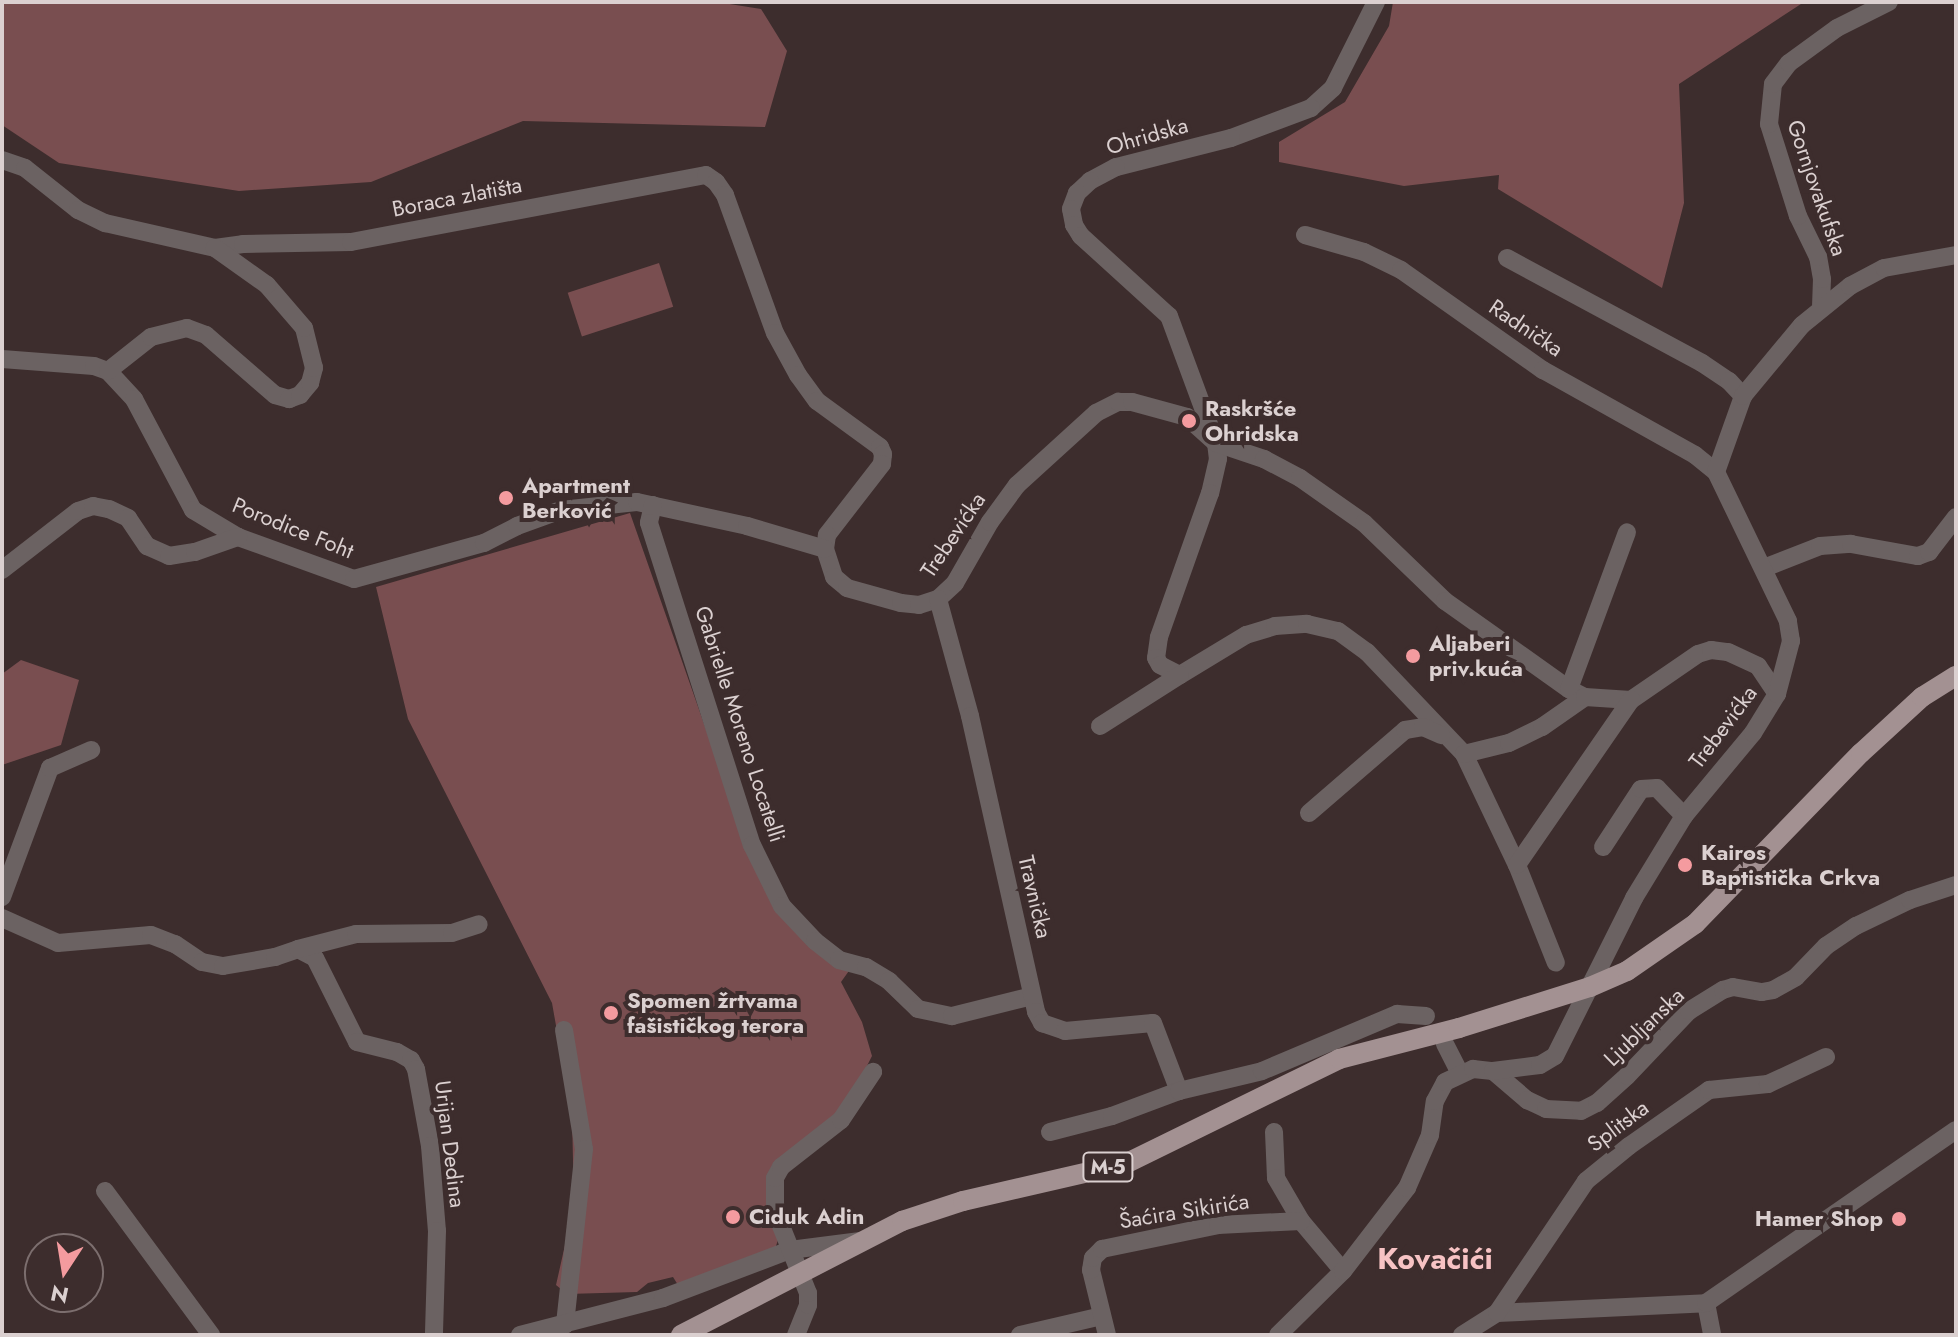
<!DOCTYPE html>
<meta charset="utf-8">
<style>
body{margin:0}
#map{position:relative;width:1958px;height:1337px;overflow:hidden;background:#3d2d2d;font-family:Jost,sans-serif}
div>[style]{position:absolute}
[style*='--x']{left:calc(var(--x)*1px);top:calc(var(--y)*1px);width:calc(var(--w)*1px);rotate:calc(var(--a)*1deg)}
.green>*{inset:0;background:#794e50;transform-origin:0 0}
.street>*{height:18px;margin:-9px;padding:0 9px;transform-origin:9px;border-radius:9px;background:#6b6262}
.primary>*{height:20px;margin:-10px;padding:0 10px;transform-origin:10px;border-radius:10px;background:#a39192}
.dots>*{width:22px;height:22px;translate:-50% -50%;box-sizing:border-box;border:4px solid #3d2d2d;border-radius:50%}
span{translate:-50% -50%;white-space:nowrap;text-align:center;line-height:1.15;-webkit-text-stroke:8px #3d2d2d;paint-order:stroke}
.shield-label span{padding:2px 6px;background:#3d2d2d;border:2px solid;border-radius:6px;-webkit-text-stroke-width:0}
.shield-label{font-size:20px;color:#dbd0d0;font-weight:700}
.street-label{font-size:22px;color:#dbd0d0}
.poi-label{font-size:22px;color:#dbd0d0;font-weight:700}
.left{translate:0 -50%;text-align:left}
.right{translate:-100% -50%;text-align:right}
.district-label{font-size:30px;color:#f7c3c4;font-weight:700}
.frame{position:absolute;inset:0;border:4px solid #dbd0d0;pointer-events:none}
.north{position:absolute;left:24px;top:1233px;width:80px;height:80px;box-sizing:border-box;background:#3d2d2d;border:2px solid #7c6e6e;border-radius:50%;rotate:192deg;font-size:22px;font-weight:700;line-height:32px;text-align:center;color:#dbd0d0}
.north::after{content:'';display:block;margin:auto;width:28px;height:36px;background:#f49b9f;clip-path:polygon(50% 0,100% 100%,50% 72%,0 100%)}
</style>
<div id="map">
<div class="green">
<i style="clip-path:polygon(2px 2px,717px 2px,761px 9px,787px 51px,765px 127px,523px 121px,371px 182px,239px 191px,59px 163px,2px 125px)"></i>
<i style="clip-path:polygon(1393px 2px,1804px 2px,1679px 84px,1684px 203px,1662px 288px,1498px 189px,1499px 175px,1404px 186px,1279px 162px,1279px 142px,1345px 102px,1389px 26px)"></i>
<i style="left:659px;top:263px;width:46px;height:96px;rotate:72deg"></i>
<i style="clip-path:polygon(630px 513px,755px 869px,851px 968px,841px 982px,862px 1022px,872px 1056px,842px 1115px,774px 1164px,778px 1240px,775px 1249px,678px 1285px,673px 1277px,648px 1283px,637px 1292px,567px 1294px,556px 1285px,574px 1205px,572px 1116px,552px 1003px,408px 719px,376px 587px)"></i>
<i style="clip-path:polygon(21px 660px,79px 680px,61px 745px,2px 765px,2px 674px)"></i>
</div>
<div class="street">
<i style="--x:1376;--y:2;--w:96;--a:116.6"></i>
<i style="--x:1333;--y:88;--w:30;--a:138"></i>
<i style="--x:1311;--y:108;--w:85;--a:159.4"></i>
<i style="--x:1231;--y:138;--w:119;--a:165.8"></i>
<i style="--x:1116;--y:167;--w:30;--a:152"></i>
<i style="--x:1090;--y:181;--w:18;--a:137"></i>
<i style="--x:1077;--y:193;--w:17;--a:111"></i>
<i style="--x:1071;--y:209;--w:16;--a:79"></i>
<i style="--x:1074;--y:225;--w:13;--a:58"></i>
<i style="--x:1081;--y:236;--w:119;--a:42.3"></i>
<i style="--x:1169;--y:316;--w:135;--a:69.7"></i>
<i style="--x:1216;--y:443;--w:16;--a:83"></i>
<i style="--x:1218;--y:459;--w:35;--a:103"></i>
<i style="--x:1210;--y:493;--w:153;--a:109.5"></i>
<i style="--x:1159;--y:637;--w:21;--a:98"></i>
<i style="--x:1156;--y:658;--w:8;--a:60"></i>
<i style="--x:1160;--y:665;--w:22;--a:27"></i>
<i style="--x:1180;--y:675;--w:77;--a:-31.2"></i>
<i style="--x:1246;--y:635;--w:30;--a:-17"></i>
<i style="--x:1275;--y:626;--w:32;--a:-4"></i>
<i style="--x:1307;--y:624;--w:32;--a:13"></i>
<i style="--x:1338;--y:631;--w:36;--a:36"></i>
<i style="--x:1367;--y:652;--w:141;--a:46.4"></i>
<i style="--x:1464;--y:754;--w:123;--a:64.5"></i>
<i style="--x:1517;--y:865;--w:105;--a:68.3"></i>
<i style="--x:2;--y:160;--w:24;--a:19"></i>
<i style="--x:25;--y:168;--w:68;--a:38.4"></i>
<i style="--x:78;--y:210;--w:30;--a:26"></i>
<i style="--x:105;--y:223;--w:113;--a:12.8"></i>
<i style="--x:215;--y:248;--w:28;--a:-8"></i>
<i style="--x:243;--y:244;--w:108;--a:-1.1"></i>
<i style="--x:351;--y:242;--w:361;--a:-10.7"></i>
<i style="--x:706;--y:175;--w:12;--a:35"></i>
<i style="--x:716;--y:182;--w:16;--a:55"></i>
<i style="--x:725;--y:195;--w:147;--a:70.1"></i>
<i style="--x:775;--y:333;--w:48;--a:61.3"></i>
<i style="--x:798;--y:375;--w:32;--a:54"></i>
<i style="--x:817;--y:401;--w:78;--a:36.1"></i>
<i style="--x:880;--y:447;--w:8;--a:67"></i>
<i style="--x:883;--y:454;--w:10;--a:96"></i>
<i style="--x:882;--y:464;--w:90;--a:127.8"></i>
<i style="--x:827;--y:535;--w:14;--a:98"></i>
<i style="--x:825;--y:549;--w:29;--a:72"></i>
<i style="--x:834;--y:577;--w:17;--a:40"></i>
<i style="--x:847;--y:588;--w:56;--a:15.5"></i>
<i style="--x:901;--y:603;--w:18;--a:6"></i>
<i style="--x:919;--y:605;--w:20;--a:-18"></i>
<i style="--x:938;--y:599;--w:23;--a:-43"></i>
<i style="--x:955;--y:583;--w:70;--a:-60.2"></i>
<i style="--x:990;--y:522;--w:46;--a:-53.9"></i>
<i style="--x:1017;--y:485;--w:107;--a:-42.3"></i>
<i style="--x:1096;--y:413;--w:25;--a:-27"></i>
<i style="--x:1118;--y:402;--w:14;--a:0"></i>
<i style="--x:1132;--y:402;--w:57;--a:15.3"></i>
<i style="--x:1187;--y:417;--w:39;--a:42"></i>
<i style="--x:1216;--y:443;--w:51;--a:18.4"></i>
<i style="--x:1264;--y:459;--w:41;--a:27.8"></i>
<i style="--x:1300;--y:478;--w:78;--a:35.1"></i>
<i style="--x:1364;--y:523;--w:112;--a:43.9"></i>
<i style="--x:1445;--y:601;--w:152;--a:35.4"></i>
<i style="--x:1569;--y:689;--w:18;--a:27"></i>
<i style="--x:1305;--y:235;--w:61;--a:16.1"></i>
<i style="--x:1364;--y:252;--w:41;--a:25.9"></i>
<i style="--x:1401;--y:270;--w:174;--a:35.2"></i>
<i style="--x:1543;--y:370;--w:174;--a:29.2"></i>
<i style="--x:1695;--y:455;--w:27;--a:39"></i>
<i style="--x:1507;--y:258;--w:221;--a:28.3"></i>
<i style="--x:1702;--y:363;--w:32;--a:34"></i>
<i style="--x:1729;--y:381;--w:21;--a:47"></i>
<i style="--x:1821;--y:307;--w:28;--a:-88"></i>
<i style="--x:1822;--y:279;--w:22;--a:-100"></i>
<i style="--x:1818;--y:257;--w:46;--a:-116"></i>
<i style="--x:1798;--y:216;--w:96;--a:-107.5"></i>
<i style="--x:1769;--y:124;--w:40;--a:-84.3"></i>
<i style="--x:1773;--y:84;--w:26;--a:-53"></i>
<i style="--x:1789;--y:63;--w:59;--a:-36.1"></i>
<i style="--x:1837;--y:28;--w:58;--a:-26.6"></i>
<i style="--x:2;--y:359;--w:92;--a:4.4"></i>
<i style="--x:94;--y:366;--w:15;--a:20"></i>
<i style="--x:108;--y:371;--w:38;--a:47"></i>
<i style="--x:134;--y:399;--w:126;--a:62"></i>
<i style="--x:193;--y:510;--w:52;--a:31"></i>
<i style="--x:238;--y:537;--w:123;--a:19.9"></i>
<i style="--x:354;--y:579;--w:135;--a:-15.5"></i>
<i style="--x:484;--y:543;--w:37;--a:-27"></i>
<i style="--x:517;--y:526;--w:47;--a:-20"></i>
<i style="--x:561;--y:510;--w:76;--a:-6"></i>
<i style="--x:637;--y:502;--w:113;--a:12.3"></i>
<i style="--x:747;--y:526;--w:81;--a:16.4"></i>
<i style="--x:108;--y:371;--w:55;--a:-38.3"></i>
<i style="--x:151;--y:337;--w:37;--a:-14"></i>
<i style="--x:187;--y:328;--w:20;--a:20"></i>
<i style="--x:206;--y:335;--w:91;--a:41"></i>
<i style="--x:275;--y:395;--w:15;--a:16"></i>
<i style="--x:289;--y:399;--w:12;--a:-20"></i>
<i style="--x:300;--y:395;--w:16;--a:-50"></i>
<i style="--x:310;--y:383;--w:16;--a:-75"></i>
<i style="--x:314;--y:368;--w:41;--a:-104"></i>
<i style="--x:304;--y:328;--w:57;--a:-130.7"></i>
<i style="--x:267;--y:285;--w:64;--a:-144.6"></i>
<i style="--x:653;--y:505;--w:18;--a:103"></i>
<i style="--x:649;--y:523;--w:338;--a:72.3"></i>
<i style="--x:752;--y:845;--w:68;--a:63.8"></i>
<i style="--x:782;--y:906;--w:48;--a:46.7"></i>
<i style="--x:815;--y:941;--w:31;--a:38"></i>
<i style="--x:839;--y:960;--w:28;--a:15"></i>
<i style="--x:866;--y:967;--w:27;--a:31"></i>
<i style="--x:889;--y:981;--w:40;--a:44"></i>
<i style="--x:918;--y:1009;--w:35;--a:12"></i>
<i style="--x:952;--y:1016;--w:82;--a:-14"></i>
<i style="--x:1764;--y:568;--w:60;--a:-21.4"></i>
<i style="--x:1820;--y:546;--w:31;--a:-4"></i>
<i style="--x:1851;--y:544;--w:68;--a:10.2"></i>
<i style="--x:1918;--y:556;--w:12;--a:-20"></i>
<i style="--x:1929;--y:552;--w:44;--a:-52.4"></i>
<i style="--x:2;--y:570;--w:96;--a:-37.8"></i>
<i style="--x:78;--y:511;--w:16;--a:-18"></i>
<i style="--x:93;--y:506;--w:16;--a:11"></i>
<i style="--x:109;--y:509;--w:21;--a:25"></i>
<i style="--x:128;--y:518;--w:34;--a:56"></i>
<i style="--x:147;--y:546;--w:24;--a:24"></i>
<i style="--x:169;--y:556;--w:26;--a:-9"></i>
<i style="--x:195;--y:552;--w:46;--a:-19.2"></i>
<i style="--x:938;--y:599;--w:121;--a:74.7"></i>
<i style="--x:970;--y:716;--w:303;--a:77.4"></i>
<i style="--x:1036;--y:1012;--w:13;--a:61"></i>
<i style="--x:1042;--y:1023;--w:24;--a:19"></i>
<i style="--x:1065;--y:1031;--w:88;--a:-5.2"></i>
<i style="--x:1153;--y:1023;--w:73;--a:69.1"></i>
<i style="--x:1569;--y:689;--w:167;--a:-69.7"></i>
<i style="--x:1100;--y:726;--w:95;--a:-32.5"></i>
<i style="--x:1464;--y:754;--w:46;--a:-13.7"></i>
<i style="--x:1509;--y:743;--w:37;--a:-26"></i>
<i style="--x:1542;--y:727;--w:52;--a:-34.9"></i>
<i style="--x:1585;--y:697;--w:46;--a:3.7"></i>
<i style="--x:1631;--y:700;--w:81;--a:-34.5"></i>
<i style="--x:1698;--y:654;--w:14;--a:-17"></i>
<i style="--x:1711;--y:650;--w:17;--a:7"></i>
<i style="--x:1728;--y:652;--w:33;--a:25"></i>
<i style="--x:1758;--y:666;--w:34;--a:56"></i>
<i style="--x:1309;--y:813;--w:127;--a:-40.8"></i>
<i style="--x:1405;--y:730;--w:18;--a:-9"></i>
<i style="--x:1423;--y:727;--w:20;--a:24"></i>
<i style="--x:1603;--y:847;--w:69;--a:-56.8"></i>
<i style="--x:1641;--y:789;--w:16;--a:-4"></i>
<i style="--x:1657;--y:788;--w:39;--a:46"></i>
<i style="--x:1517;--y:865;--w:201;--a:-55.4"></i>
<i style="--x:2;--y:897;--w:138;--a:-69.6"></i>
<i style="--x:50;--y:768;--w:45;--a:-23.7"></i>
<i style="--x:2;--y:918;--w:61;--a:24.1"></i>
<i style="--x:58;--y:943;--w:93;--a:-4.9"></i>
<i style="--x:151;--y:935;--w:26;--a:21"></i>
<i style="--x:175;--y:944;--w:32;--a:34"></i>
<i style="--x:202;--y:962;--w:21;--a:11"></i>
<i style="--x:223;--y:966;--w:53;--a:-9.8"></i>
<i style="--x:275;--y:957;--w:24;--a:-19"></i>
<i style="--x:298;--y:949;--w:19;--a:28"></i>
<i style="--x:315;--y:958;--w:94;--a:63.4"></i>
<i style="--x:357;--y:1042;--w:41;--a:14"></i>
<i style="--x:397;--y:1052;--w:16;--a:30"></i>
<i style="--x:411;--y:1060;--w:10;--a:61"></i>
<i style="--x:416;--y:1069;--w:78;--a:79.7"></i>
<i style="--x:430;--y:1146;--w:85;--a:85.3"></i>
<i style="--x:437;--y:1231;--w:104;--a:91.7"></i>
<i style="--x:298;--y:949;--w:60;--a:-14.5"></i>
<i style="--x:356;--y:934;--w:96;--a:-0.6"></i>
<i style="--x:452;--y:933;--w:28;--a:-18"></i>
<i style="--x:564;--y:1030;--w:121;--a:80.5"></i>
<i style="--x:584;--y:1149;--w:177;--a:96.2"></i>
<i style="--x:1445;--y:1044;--w:33;--a:63"></i>
<i style="--x:1493;--y:1071;--w:45;--a:40.5"></i>
<i style="--x:1527;--y:1100;--w:21;--a:25"></i>
<i style="--x:1546;--y:1109;--w:35;--a:3"></i>
<i style="--x:1581;--y:1111;--w:18;--a:-27"></i>
<i style="--x:1597;--y:1103;--w:40;--a:-42"></i>
<i style="--x:1627;--y:1076;--w:90;--a:-46.4"></i>
<i style="--x:1689;--y:1011;--w:40;--a:-32"></i>
<i style="--x:1723;--y:990;--w:10;--a:-17"></i>
<i style="--x:1733;--y:987;--w:29;--a:10"></i>
<i style="--x:1762;--y:992;--w:11;--a:-10"></i>
<i style="--x:1773;--y:990;--w:26;--a:-29"></i>
<i style="--x:1796;--y:977;--w:43;--a:-45.9"></i>
<i style="--x:1826;--y:946;--w:36;--a:-34"></i>
<i style="--x:1856;--y:926;--w:60;--a:-25.7"></i>
<i style="--x:1910;--y:900;--w:48;--a:-18.1"></i>
<i style="--x:1050;--y:1132;--w:64;--a:-14.5"></i>
<i style="--x:1112;--y:1116;--w:72;--a:-20.5"></i>
<i style="--x:1179;--y:1091;--w:85;--a:-13.5"></i>
<i style="--x:1262;--y:1071;--w:147;--a:-22.9"></i>
<i style="--x:1397;--y:1014;--w:29;--a:4"></i>
<i style="--x:1274;--y:1132;--w:46;--a:87.5"></i>
<i style="--x:1276;--y:1178;--w:50;--a:59.8"></i>
<i style="--x:1301;--y:1221;--w:65;--a:50"></i>
<i style="--x:105;--y:1191;--w:179;--a:53.6"></i>
<i style="--x:1706;--y:1303;--w:33;--a:79"></i>
<i style="--x:1497;--y:1313;--w:209;--a:-2.7"></i>
<i style="--x:1706;--y:1303;--w:304;--a:-34.7"></i>
<i style="--x:520;--y:1335;--w:148;--a:-14.5"></i>
<i style="--x:663;--y:1298;--w:136;--a:-20.7"></i>
<i style="--x:790;--y:1250;--w:71;--a:-7.3"></i>
<i style="--x:796;--y:1335;--w:32;--a:-68"></i>
<i style="--x:808;--y:1305;--w:12;--a:-90"></i>
<i style="--x:808;--y:1293;--w:78;--a:-111.9"></i>
<i style="--x:779;--y:1221;--w:18;--a:-103"></i>
<i style="--x:775;--y:1203;--w:25;--a:-90"></i>
<i style="--x:775;--y:1178;--w:13;--a:-61"></i>
<i style="--x:781;--y:1167;--w:76;--a:-38.1"></i>
<i style="--x:841;--y:1120;--w:58;--a:-56.3"></i>
<i style="--x:1020;--y:1335;--w:84;--a:-13"></i>
<i style="--x:1107;--y:1335;--w:67;--a:-103.8"></i>
<i style="--x:1091;--y:1270;--w:12;--a:-81"></i>
<i style="--x:1093;--y:1258;--w:13;--a:-45"></i>
<i style="--x:1102;--y:1249;--w:118;--a:-11.7"></i>
<i style="--x:1218;--y:1225;--w:83;--a:-2.8"></i>
<i style="--x:1278;--y:1335;--w:91;--a:-44.6"></i>
<i style="--x:1343;--y:1271;--w:105;--a:-52.4"></i>
<i style="--x:1407;--y:1188;--w:58;--a:-66.5"></i>
<i style="--x:1430;--y:1135;--w:34;--a:-82"></i>
<i style="--x:1435;--y:1101;--w:21;--a:-62"></i>
<i style="--x:1445;--y:1082;--w:31;--a:-25"></i>
<i style="--x:1473;--y:1069;--w:20;--a:6"></i>
<i style="--x:1493;--y:1071;--w:47;--a:-7.3"></i>
<i style="--x:1540;--y:1065;--w:17;--a:-31"></i>
<i style="--x:1555;--y:1056;--w:177;--a:-63.4"></i>
<i style="--x:1634;--y:898;--w:96;--a:-58.6"></i>
<i style="--x:1684;--y:816;--w:108;--a:-50.3"></i>
<i style="--x:1753;--y:733;--w:46;--a:-58.4"></i>
<i style="--x:1777;--y:694;--w:55;--a:-75.2"></i>
<i style="--x:1791;--y:641;--w:20;--a:-99"></i>
<i style="--x:1788;--y:621;--w:165;--a:-115.8"></i>
<i style="--x:1716;--y:472;--w:81;--a:-70.4"></i>
<i style="--x:1743;--y:396;--w:92;--a:-50.3"></i>
<i style="--x:1802;--y:325;--w:62;--a:-39.1"></i>
<i style="--x:1850;--y:286;--w:38;--a:-28"></i>
<i style="--x:1884;--y:268;--w:73;--a:-10.2"></i>
<i style="--x:1462;--y:1335;--w:41;--a:-32.2"></i>
<i style="--x:1497;--y:1313;--w:159;--a:-56"></i>
<i style="--x:1586;--y:1181;--w:55;--a:-39.1"></i>
<i style="--x:1629;--y:1146;--w:98;--a:-35"></i>
<i style="--x:1709;--y:1090;--w:59;--a:-5.8"></i>
<i style="--x:1768;--y:1084;--w:64;--a:-25"></i>
</div>
<div class="primary">
<i style="--x:681;--y:1335;--w:249;--a:-27.3"></i>
<i style="--x:902;--y:1221;--w:64;--a:-18.2"></i>
<i style="--x:963;--y:1201;--w:168;--a:-13"></i>
<i style="--x:1127;--y:1163;--w:236;--a:-26.1"></i>
<i style="--x:1339;--y:1059;--w:124;--a:-14.5"></i>
<i style="--x:1459;--y:1028;--w:137;--a:-17.4"></i>
<i style="--x:1590;--y:987;--w:40;--a:-23.4"></i>
<i style="--x:1627;--y:971;--w:83;--a:-34.7"></i>
<i style="--x:1695;--y:924;--w:238;--a:-45.9"></i>
<i style="--x:1861;--y:753;--w:83;--a:-42.6"></i>
<i style="--x:1922;--y:697;--w:40;--a:-32"></i>
</div>
<div class="dots">
<i style="left:1189px;top:421px;background:#f49b9f"></i>
<i style="left:506px;top:498px;background:#f49b9f"></i>
<i style="left:1413px;top:656px;background:#f49b9f"></i>
<i style="left:1685px;top:865px;background:#f49b9f"></i>
<i style="left:611px;top:1013px;background:#f49b9f"></i>
<i style="left:733px;top:1217px;background:#f49b9f"></i>
<i style="left:1899px;top:1219px;background:#f49b9f"></i>
</div>
<div class="shield-label">
<span style="left:1108px;top:1167px">M-5</span>
</div>
<div class="street-label">
<span style="left:1147px;top:136px;rotate:-16deg">Ohridska</span>
<span style="left:1817px;top:188px;rotate:71deg">Gornjovakufska</span>
<span style="left:457px;top:197px;rotate:-11deg">Boraca zlatišta</span>
<span style="left:1526px;top:328px;rotate:34deg">Radnička</span>
<span style="left:293px;top:528px;rotate:22deg">Porodice Foht</span>
<span style="left:953px;top:535px;rotate:-56deg">Trebevićka</span>
<span style="left:740px;top:724px;rotate:72deg">Gabrielle Moreno Locatelli</span>
<span style="left:1723px;top:727px;rotate:-53deg">Trebevićka</span>
<span style="left:1035px;top:897px;rotate:77deg">Travnička</span>
<span style="left:1644px;top:1027px;rotate:-44deg">Ljubljanska</span>
<span style="left:1618px;top:1126px;rotate:-37deg">Splitska</span>
<span style="left:450px;top:1144px;rotate:83deg">Urijan Dedina</span>
<span style="left:1184px;top:1211px;rotate:-9deg">Šaćira Sikirića</span>
</div>
<div class="poi-label">
<span class="left" style="left:1205px;top:421px">Raskršće<br>Ohridska</span>
<span class="left" style="left:522px;top:498px">Apartment<br>Berković</span>
<span class="left" style="left:1429px;top:656px">Aljaberi<br>priv.kuća</span>
<span class="left" style="left:1701px;top:865px">Kairos<br>Baptistička Crkva</span>
<span class="left" style="left:627px;top:1013px">Spomen žrtvama<br>fašističkog terora</span>
<span class="left" style="left:749px;top:1217px">Ciduk Adin</span>
<span class="right" style="left:1883px;top:1219px">Hamer Shop</span>
</div>
<div class="district-label">
<span style="left:1435px;top:1259px">Kovačići</span>
</div>
<div class="frame"></div>
<div class="north">N</div>
</div>
